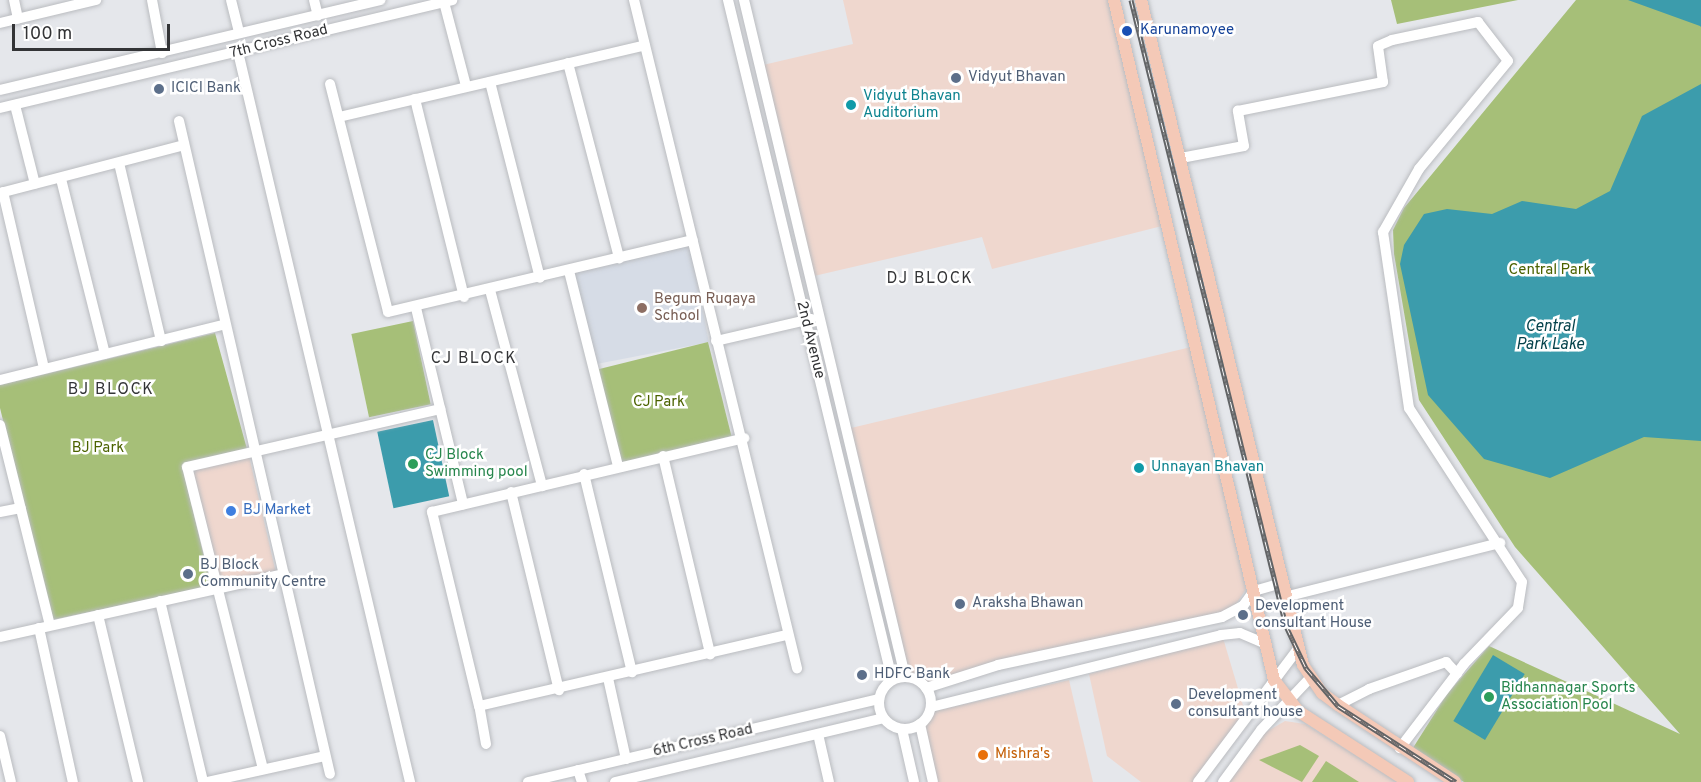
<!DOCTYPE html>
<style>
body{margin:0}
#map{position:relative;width:1701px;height:782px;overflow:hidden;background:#e5e7eb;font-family:Overpass,sans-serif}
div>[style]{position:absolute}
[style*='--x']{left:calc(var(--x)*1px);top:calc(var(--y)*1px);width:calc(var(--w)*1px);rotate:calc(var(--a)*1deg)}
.commercial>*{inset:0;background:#efd7ce;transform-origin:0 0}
.built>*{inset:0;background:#d6dce6;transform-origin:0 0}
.green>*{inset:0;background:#a6bf78;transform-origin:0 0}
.water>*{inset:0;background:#3c9cac;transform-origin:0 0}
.roads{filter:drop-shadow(0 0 2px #babcc0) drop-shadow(0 0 2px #babcc0)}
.minor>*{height:10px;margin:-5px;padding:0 5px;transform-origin:5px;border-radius:5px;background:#fff}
.minor>.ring{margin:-5px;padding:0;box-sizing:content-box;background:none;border:10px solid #fff;border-radius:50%}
.major>*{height:12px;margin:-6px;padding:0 6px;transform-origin:6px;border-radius:6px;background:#f4c9b7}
.rail>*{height:5px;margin-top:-2.5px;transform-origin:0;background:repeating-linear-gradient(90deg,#fff 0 9px,#626466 0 18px);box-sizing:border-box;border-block:2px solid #626466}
.dots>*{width:16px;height:16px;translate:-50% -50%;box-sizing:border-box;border:3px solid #fff;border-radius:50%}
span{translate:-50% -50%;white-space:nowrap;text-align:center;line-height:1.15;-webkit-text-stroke:5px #fff;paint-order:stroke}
.transit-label{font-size:15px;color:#164399}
.left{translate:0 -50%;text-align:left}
.street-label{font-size:15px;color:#333436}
.service-label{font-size:15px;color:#4e5e75}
.culture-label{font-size:15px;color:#0d838f}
.park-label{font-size:15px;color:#4b6200}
.education-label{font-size:15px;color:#785e54}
.leisure-label{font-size:15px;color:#27864d}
.shop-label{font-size:15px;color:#366cbe}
.food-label{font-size:15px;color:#c56008}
.neighbourhood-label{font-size:16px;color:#333436;letter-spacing:1.5px}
.water-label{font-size:16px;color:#05424b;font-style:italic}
.scale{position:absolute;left:12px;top:24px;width:158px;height:27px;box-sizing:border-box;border:3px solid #333436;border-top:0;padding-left:8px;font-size:18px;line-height:21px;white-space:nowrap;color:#333436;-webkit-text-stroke:4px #fff;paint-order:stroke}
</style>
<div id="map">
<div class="commercial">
<i style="clip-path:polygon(843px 0,1111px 0,1162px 226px,992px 269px,982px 237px,814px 276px,763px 65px,853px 44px)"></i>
<i style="clip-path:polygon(1191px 347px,1246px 589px,1235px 606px,1222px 616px,930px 683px,909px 672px,851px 428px)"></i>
<i style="left:249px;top:456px;width:120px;height:60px;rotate:77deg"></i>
<i style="clip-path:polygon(1223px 638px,1245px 712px,1195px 782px,1141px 782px,1107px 756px,1089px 674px)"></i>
<i style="clip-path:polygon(1069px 680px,1093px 782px,937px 782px,924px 727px,935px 711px)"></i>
<i style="clip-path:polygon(1285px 721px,1305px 724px,1398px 782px,1228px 782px,1261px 735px)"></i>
</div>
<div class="built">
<i style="left:690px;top:245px;width:99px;height:121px;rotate:79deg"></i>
</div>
<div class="green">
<i style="clip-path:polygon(1391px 0,1518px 0,1397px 24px)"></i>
<i style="clip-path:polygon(1576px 0,1701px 0,1701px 782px,1464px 782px,1411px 751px,1447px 694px,1489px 646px,1680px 734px,1515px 547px,1419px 400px,1394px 254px,1393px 230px,1404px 208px)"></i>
<i style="left:413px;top:321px;width:85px;height:63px;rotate:78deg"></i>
<i style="clip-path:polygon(215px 333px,247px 449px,182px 465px,211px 586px,52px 620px,0 408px,0 385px)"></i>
<i style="left:708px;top:342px;width:97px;height:114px;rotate:76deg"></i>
<i style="clip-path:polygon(1300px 745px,1319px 756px,1302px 782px,1259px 760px)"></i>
<i style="clip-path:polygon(1326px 761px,1359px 782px,1312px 782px)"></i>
</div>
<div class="water">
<i style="clip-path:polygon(1628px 0,1701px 0,1701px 27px,1700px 26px)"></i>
<i style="clip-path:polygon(1701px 84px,1701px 441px,1644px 437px,1550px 478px,1484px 459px,1428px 395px,1400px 264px,1404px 245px,1424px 214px,1447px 209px,1492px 214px,1522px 201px,1576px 209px,1610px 191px,1642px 116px)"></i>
<i style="left:433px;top:420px;width:78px;height:57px;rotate:78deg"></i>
<i style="left:1493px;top:655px;width:37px;height:77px;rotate:31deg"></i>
</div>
<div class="roads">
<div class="minor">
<i style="--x:14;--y:0;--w:19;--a:78"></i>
<i style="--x:152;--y:0;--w:54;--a:79.3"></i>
<i style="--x:231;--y:0;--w:32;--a:76"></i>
<i style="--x:314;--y:0;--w:16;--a:76"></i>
<i style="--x:634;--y:0;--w:688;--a:76.29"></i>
<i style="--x:728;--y:0;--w:699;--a:76.42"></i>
<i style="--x:744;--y:0;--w:695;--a:76.6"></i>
<i style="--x:444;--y:2;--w:87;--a:75.3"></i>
<i style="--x:0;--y:23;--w:99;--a:-13.5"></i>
<i style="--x:238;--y:52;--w:750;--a:76.74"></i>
<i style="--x:568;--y:63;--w:202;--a:75.3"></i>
<i style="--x:490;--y:82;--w:202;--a:75.7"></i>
<i style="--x:330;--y:84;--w:235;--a:75.7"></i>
<i style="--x:388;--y:312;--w:313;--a:-13.3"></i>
<i style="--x:0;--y:90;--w:391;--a:-13.3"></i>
<i style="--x:415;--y:99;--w:204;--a:76.1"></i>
<i style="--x:15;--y:105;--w:81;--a:75.8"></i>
<i style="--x:0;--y:108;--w:465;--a:-13.4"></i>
<i style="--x:339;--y:117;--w:314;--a:-13.2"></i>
<i style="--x:179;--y:121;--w:670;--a:76.98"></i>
<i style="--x:1181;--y:158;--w:64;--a:-10.8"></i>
<i style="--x:1244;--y:146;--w:36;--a:-100"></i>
<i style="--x:1238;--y:111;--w:148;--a:-11.3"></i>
<i style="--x:1383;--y:82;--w:36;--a:-98"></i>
<i style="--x:1378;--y:46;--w:15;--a:-23"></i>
<i style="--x:1392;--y:40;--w:88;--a:-11.8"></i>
<i style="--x:1478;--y:22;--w:49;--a:52.4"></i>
<i style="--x:1508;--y:61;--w:140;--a:129.5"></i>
<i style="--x:1419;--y:169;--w:73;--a:119.7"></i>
<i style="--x:1383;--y:232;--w:178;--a:81.6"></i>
<i style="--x:1409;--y:408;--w:207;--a:57"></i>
<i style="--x:1522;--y:582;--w:26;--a:99"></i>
<i style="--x:1518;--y:608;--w:78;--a:134"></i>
<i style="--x:1464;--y:664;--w:106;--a:127.3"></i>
<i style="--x:119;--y:163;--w:183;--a:76.7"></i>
<i style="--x:61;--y:179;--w:180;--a:75.9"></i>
<i style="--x:3;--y:192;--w:181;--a:76.9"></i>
<i style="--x:0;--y:193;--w:187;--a:-14.6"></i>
<i style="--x:569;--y:271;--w:201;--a:75.9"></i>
<i style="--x:490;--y:290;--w:203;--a:75.1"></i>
<i style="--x:416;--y:308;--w:202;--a:76.5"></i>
<i style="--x:716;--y:341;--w:98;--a:-13"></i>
<i style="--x:0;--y:380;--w:229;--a:-13.9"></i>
<i style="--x:0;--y:425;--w:206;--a:76"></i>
<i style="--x:663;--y:456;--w:204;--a:76.6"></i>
<i style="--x:584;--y:474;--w:204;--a:76.4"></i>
<i style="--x:511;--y:492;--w:204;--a:76.4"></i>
<i style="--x:0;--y:512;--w:21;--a:-11"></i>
<i style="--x:1285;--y:597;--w:222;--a:-14.1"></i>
<i style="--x:160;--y:601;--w:186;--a:76.6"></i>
<i style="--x:98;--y:615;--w:172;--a:76.5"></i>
<i style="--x:39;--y:628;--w:158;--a:77.6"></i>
<i style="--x:0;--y:637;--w:291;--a:-12.5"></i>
<i class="ring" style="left:879px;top:677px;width:42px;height:42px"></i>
<i style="--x:608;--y:678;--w:83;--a:77.5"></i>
<i style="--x:926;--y:688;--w:76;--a:-17.7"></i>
<i style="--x:998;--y:665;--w:229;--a:-12.1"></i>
<i style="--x:1222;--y:617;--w:24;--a:-28"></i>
<i style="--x:1243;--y:606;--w:19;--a:-54"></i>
<i style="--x:1254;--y:591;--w:29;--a:-16"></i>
<i style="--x:1338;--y:705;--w:35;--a:-27"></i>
<i style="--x:1369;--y:689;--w:82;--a:-19.3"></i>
<i style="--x:1446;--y:662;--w:16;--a:47"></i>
<i style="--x:479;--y:706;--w:200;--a:-103.6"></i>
<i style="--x:432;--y:512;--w:321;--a:-13.3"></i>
<i style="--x:931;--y:707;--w:299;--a:-13.9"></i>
<i style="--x:1221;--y:635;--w:19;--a:-6"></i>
<i style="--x:1240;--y:633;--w:28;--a:23"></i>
<i style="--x:920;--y:724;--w:59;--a:77.4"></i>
<i style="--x:902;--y:729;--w:54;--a:77.2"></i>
<i style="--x:818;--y:734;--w:49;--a:77.1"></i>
<i style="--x:0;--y:736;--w:47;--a:76.6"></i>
<i style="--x:486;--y:744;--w:39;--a:-100"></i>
<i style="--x:479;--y:706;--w:316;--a:-13"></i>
<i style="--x:263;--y:769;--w:311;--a:-104.1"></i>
<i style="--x:187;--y:467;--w:260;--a:-12.9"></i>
<i style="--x:578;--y:770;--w:13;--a:72"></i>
<i style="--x:207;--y:782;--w:121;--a:-12.4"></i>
<i style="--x:528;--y:782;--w:361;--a:-13.3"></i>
<i style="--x:615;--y:782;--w:276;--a:-13.4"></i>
<i style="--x:1198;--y:782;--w:166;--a:-53.1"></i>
<i style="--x:1223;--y:782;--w:64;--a:-53.8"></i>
<i style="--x:1261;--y:730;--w:71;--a:-46.7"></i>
</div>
<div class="major">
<i style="--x:1114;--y:0;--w:699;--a:76.76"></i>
<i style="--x:1274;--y:680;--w:39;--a:52"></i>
<i style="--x:1298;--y:711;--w:131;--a:32.8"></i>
<i style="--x:1141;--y:0;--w:684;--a:76.31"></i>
<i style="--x:1303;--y:665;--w:34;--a:56"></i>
<i style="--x:1322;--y:693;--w:20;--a:37"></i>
<i style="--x:1338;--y:705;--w:140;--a:33.3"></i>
</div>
</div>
<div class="rail">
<i style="--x:1131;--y:0;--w:645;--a:76.09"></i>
<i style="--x:1286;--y:626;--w:47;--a:64.5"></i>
<i style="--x:1306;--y:668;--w:50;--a:49.9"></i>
<i style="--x:1338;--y:706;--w:140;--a:32.8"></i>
</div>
<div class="dots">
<i style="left:1127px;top:31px;background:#1a4fb4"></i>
<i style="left:956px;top:78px;background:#5c6f8a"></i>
<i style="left:159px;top:89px;background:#5c6f8a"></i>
<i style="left:851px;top:105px;background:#0f9aa8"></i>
<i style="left:642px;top:308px;background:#8d6e63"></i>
<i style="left:413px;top:464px;background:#2e9e5b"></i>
<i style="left:1139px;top:468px;background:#0f9aa8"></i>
<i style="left:231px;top:511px;background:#3f7fe0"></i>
<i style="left:188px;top:574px;background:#5c6f8a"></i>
<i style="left:960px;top:604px;background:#5c6f8a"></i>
<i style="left:1243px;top:615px;background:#5c6f8a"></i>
<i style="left:862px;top:675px;background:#5c6f8a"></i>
<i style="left:1489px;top:697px;background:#2e9e5b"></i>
<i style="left:1176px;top:704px;background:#5c6f8a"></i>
<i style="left:983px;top:755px;background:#e8710a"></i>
</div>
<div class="transit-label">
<span class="left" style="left:1140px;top:31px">Karunamoyee</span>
</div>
<div class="street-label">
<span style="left:279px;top:42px;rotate:-14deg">7th Cross Road</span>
<span style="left:810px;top:340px;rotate:76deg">2nd Avenue</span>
<span style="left:703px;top:741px;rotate:-13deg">6th Cross Road</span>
</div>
<div class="service-label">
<span class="left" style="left:968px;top:78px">Vidyut Bhavan</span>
<span class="left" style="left:171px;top:89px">ICICI Bank</span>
<span class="left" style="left:200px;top:574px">BJ Block<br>Community Centre</span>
<span class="left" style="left:972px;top:604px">Araksha Bhawan</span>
<span class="left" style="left:1255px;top:615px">Development<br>consultant House</span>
<span class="left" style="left:874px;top:675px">HDFC Bank</span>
<span class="left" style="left:1188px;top:704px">Development<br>consultant house</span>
</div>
<div class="culture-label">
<span class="left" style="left:863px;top:105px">Vidyut Bhavan<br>Auditorium</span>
<span class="left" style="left:1151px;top:468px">Unnayan Bhavan</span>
</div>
<div class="park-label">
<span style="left:1550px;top:271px">Central Park</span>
<span style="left:659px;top:403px">CJ Park</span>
<span style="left:98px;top:449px">BJ Park</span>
</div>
<div class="education-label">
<span class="left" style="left:654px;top:308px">Begum Ruqaya<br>School</span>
</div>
<div class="leisure-label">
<span class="left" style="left:425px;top:464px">CJ Block<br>Swimming pool</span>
<span class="left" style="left:1501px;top:697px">Bidhannagar Sports<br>Association Pool</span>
</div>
<div class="shop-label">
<span class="left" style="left:243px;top:511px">BJ Market</span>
</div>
<div class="food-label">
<span class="left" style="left:995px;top:755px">Mishra's</span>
</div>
<div class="neighbourhood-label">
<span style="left:930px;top:279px">DJ BLOCK</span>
<span style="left:474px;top:359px">CJ BLOCK</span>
<span style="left:111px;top:390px">BJ BLOCK</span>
</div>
<div class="water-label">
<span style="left:1550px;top:336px">Central<br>Park Lake</span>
</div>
<div class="scale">100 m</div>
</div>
